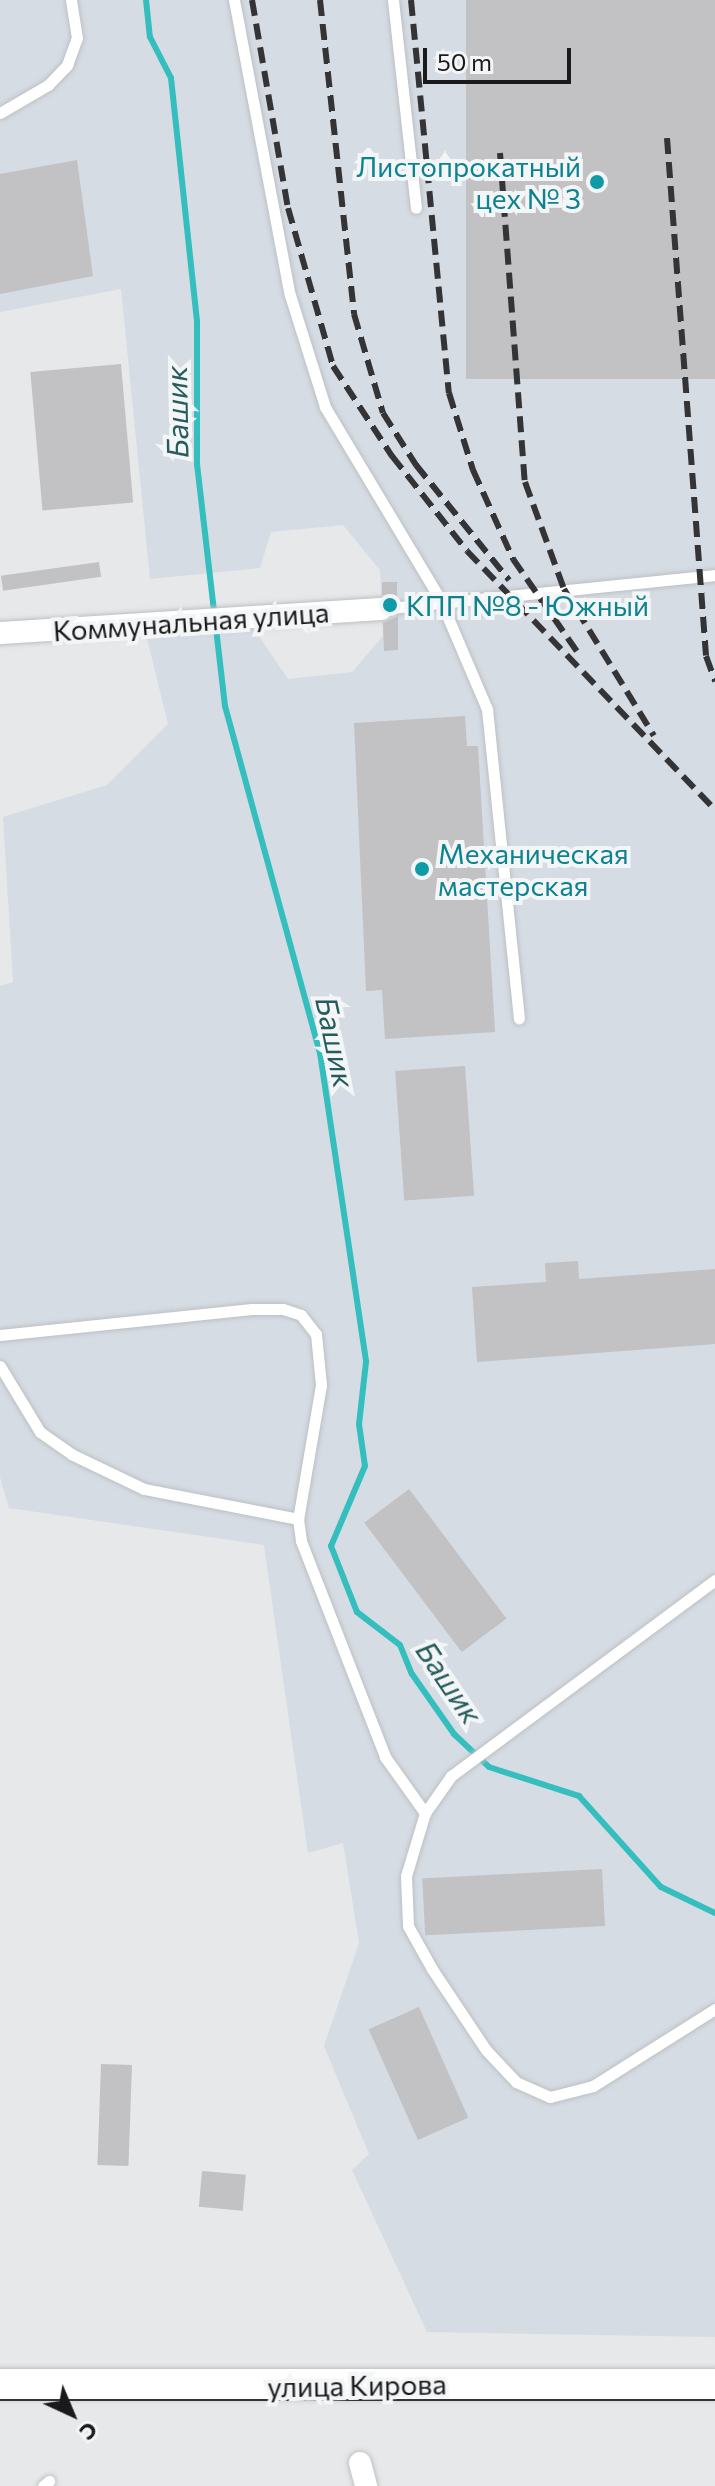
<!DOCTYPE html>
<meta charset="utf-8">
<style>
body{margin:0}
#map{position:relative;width:715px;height:2486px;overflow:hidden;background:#e6e8ea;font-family:Commissioner,sans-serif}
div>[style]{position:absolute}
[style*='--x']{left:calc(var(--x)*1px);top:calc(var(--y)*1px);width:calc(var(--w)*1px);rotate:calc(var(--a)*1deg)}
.built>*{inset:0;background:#d5dce4}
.stream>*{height:6px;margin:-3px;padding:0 3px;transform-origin:3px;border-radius:3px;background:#35bebe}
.building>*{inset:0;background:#c2c1c3;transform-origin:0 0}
.roads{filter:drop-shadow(0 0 2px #bec0c1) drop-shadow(0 0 2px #bec0c1)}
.lane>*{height:11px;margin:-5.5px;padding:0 5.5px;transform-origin:5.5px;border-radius:5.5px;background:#fff}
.street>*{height:22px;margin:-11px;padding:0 11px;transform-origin:11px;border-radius:11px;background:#fff}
.secondary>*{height:30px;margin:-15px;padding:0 15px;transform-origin:15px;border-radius:15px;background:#fff}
.tram>*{height:2px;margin:-1px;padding:0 1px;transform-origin:1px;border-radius:1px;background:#343436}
.rail>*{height:6px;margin-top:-3px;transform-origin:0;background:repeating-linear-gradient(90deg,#343436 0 16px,transparent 0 24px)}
.dots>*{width:22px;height:22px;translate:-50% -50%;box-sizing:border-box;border:4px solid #f4f5f7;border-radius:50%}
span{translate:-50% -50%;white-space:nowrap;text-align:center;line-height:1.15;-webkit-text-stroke:8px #f4f5f7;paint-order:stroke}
.culture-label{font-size:28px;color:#0d838f}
.right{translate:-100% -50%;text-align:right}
.left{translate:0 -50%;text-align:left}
.street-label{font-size:28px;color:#1a1a1b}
.water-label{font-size:30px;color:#265d5c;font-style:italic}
.north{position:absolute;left:32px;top:2374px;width:80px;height:80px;-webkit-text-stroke:6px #f4f5f7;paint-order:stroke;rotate:136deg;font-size:22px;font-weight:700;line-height:32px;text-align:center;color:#1a1a1b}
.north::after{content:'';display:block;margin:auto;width:28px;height:36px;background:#1a1a1b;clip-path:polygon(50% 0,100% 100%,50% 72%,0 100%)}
.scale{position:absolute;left:423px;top:48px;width:148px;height:36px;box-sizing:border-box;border:4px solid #1a1a1b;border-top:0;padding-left:10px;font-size:24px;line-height:28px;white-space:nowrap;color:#1a1a1b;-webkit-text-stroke:6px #f4f5f7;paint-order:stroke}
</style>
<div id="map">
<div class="built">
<i style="clip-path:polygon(0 0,715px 0,715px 2337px,427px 2332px,352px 2170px,369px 2154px,324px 2046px,359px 1943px,343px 1843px,308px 1853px,264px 1545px,9px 1508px,0 1477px,0 986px,13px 982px,3px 817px,107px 785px,168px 724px,147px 638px,252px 626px,288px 679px,352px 672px,383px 636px,380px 570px,343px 525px,271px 532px,260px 568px,150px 579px,121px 289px,0 312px)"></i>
</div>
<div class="stream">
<i style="--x:146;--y:0;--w:37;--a:84"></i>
<i style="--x:150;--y:37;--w:46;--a:62.9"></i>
<i style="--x:171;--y:78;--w:244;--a:83.9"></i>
<i style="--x:197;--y:321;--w:143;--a:90"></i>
<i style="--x:197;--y:464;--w:244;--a:83.4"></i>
<i style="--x:225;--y:706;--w:360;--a:74.7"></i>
<i style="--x:320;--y:1053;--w:312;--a:81.5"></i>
<i style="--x:366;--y:1362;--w:62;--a:96.4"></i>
<i style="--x:359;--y:1424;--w:42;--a:81.9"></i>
<i style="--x:365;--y:1466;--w:87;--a:113"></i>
<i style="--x:331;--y:1546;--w:71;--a:68.5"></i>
<i style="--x:357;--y:1612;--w:54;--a:37.5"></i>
<i style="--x:400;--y:1645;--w:31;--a:68"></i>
<i style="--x:412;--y:1674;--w:73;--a:55"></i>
<i style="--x:454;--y:1734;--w:48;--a:43.3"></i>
<i style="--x:489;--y:1767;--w:95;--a:17.9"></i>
<i style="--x:579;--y:1796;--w:122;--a:48"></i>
<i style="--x:661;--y:1887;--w:60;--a:25.7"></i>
</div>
<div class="building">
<i style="left:466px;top:0;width:249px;height:379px"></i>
<i style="clip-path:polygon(77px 160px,93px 276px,0 294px,0 174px)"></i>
<i style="left:121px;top:364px;width:139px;height:91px;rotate:85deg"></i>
<i style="left:99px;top:562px;width:15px;height:99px;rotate:82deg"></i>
<i style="clip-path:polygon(382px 582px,397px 582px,397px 599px,382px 595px)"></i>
<i style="clip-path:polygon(398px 616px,398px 650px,384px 651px,383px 623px)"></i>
<i style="clip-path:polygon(465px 716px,467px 746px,478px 746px,495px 1032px,385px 1039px,382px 990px,366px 991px,354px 723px)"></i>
<i style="left:465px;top:1066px;width:130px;height:70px;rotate:86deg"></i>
<i style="clip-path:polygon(578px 1261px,579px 1279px,715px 1269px,715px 1344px,477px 1362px,472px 1287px,546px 1282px,545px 1263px)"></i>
<i style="left:409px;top:1489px;width:162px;height:56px;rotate:53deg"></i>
<i style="left:602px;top:1869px;width:57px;height:180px;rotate:87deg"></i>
<i style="left:419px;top:2007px;width:121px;height:55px;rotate:66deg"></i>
<i style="left:101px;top:2064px;width:31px;height:101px;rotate:2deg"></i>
<i style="left:202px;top:2171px;width:44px;height:36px;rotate:5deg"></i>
</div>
<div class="roads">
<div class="lane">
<i style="--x:234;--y:0;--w:300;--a:79.3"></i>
<i style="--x:290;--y:295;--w:117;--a:72.6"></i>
<i style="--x:325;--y:407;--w:224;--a:59.1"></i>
<i style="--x:440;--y:599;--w:120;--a:66.9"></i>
<i style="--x:487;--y:709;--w:311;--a:84.1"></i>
<i style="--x:393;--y:0;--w:209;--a:83.7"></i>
<i style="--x:0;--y:113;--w:56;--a:-30.3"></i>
<i style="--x:48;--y:85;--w:28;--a:-46"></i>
<i style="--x:67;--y:65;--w:29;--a:-70"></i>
<i style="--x:77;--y:38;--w:38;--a:-99"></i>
<i style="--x:381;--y:609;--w:336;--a:-5.8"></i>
<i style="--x:0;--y:1335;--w:253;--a:-5.9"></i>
<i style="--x:252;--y:1309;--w:31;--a:0"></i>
<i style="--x:283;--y:1309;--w:19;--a:18"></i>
<i style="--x:301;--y:1315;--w:24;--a:52"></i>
<i style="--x:316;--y:1334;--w:51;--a:84.4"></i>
<i style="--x:321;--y:1385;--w:136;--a:99.7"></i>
<i style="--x:298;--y:1519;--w:22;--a:82"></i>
<i style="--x:301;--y:1541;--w:232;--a:68.7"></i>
<i style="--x:385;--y:1757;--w:69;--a:54.5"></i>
<i style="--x:0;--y:1366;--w:77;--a:58.8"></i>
<i style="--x:40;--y:1432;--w:38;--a:35"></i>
<i style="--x:71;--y:1454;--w:81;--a:25.6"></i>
<i style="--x:144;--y:1489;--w:157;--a:11"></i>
<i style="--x:715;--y:1580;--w:329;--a:143.4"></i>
<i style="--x:451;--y:1776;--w:45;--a:125.1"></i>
<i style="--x:425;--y:1813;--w:66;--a:106.8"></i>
<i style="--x:406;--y:1876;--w:50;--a:87.7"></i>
<i style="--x:408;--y:1926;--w:49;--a:60.8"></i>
<i style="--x:432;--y:1969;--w:97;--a:56.3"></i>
<i style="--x:486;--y:2050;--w:44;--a:46.8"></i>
<i style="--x:516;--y:2082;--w:37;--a:24"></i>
<i style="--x:550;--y:2097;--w:44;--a:-14.3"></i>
<i style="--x:593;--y:2086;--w:144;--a:-32.3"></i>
<i style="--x:43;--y:2486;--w:8;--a:-40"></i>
</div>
<div class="street">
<i style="--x:0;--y:633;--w:382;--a:-3.6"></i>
<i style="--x:360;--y:2463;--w:24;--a:75"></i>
</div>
<div class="secondary">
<i style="--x:0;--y:2384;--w:715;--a:0"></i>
</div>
</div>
<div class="tram">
<i style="--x:0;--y:2400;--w:715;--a:0"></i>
</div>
<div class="rail">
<i style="--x:252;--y:0;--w:211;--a:80.2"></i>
<i style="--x:288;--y:208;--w:164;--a:74.1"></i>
<i style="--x:333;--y:366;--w:108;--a:56.8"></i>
<i style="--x:392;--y:456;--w:121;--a:51.7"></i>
<i style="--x:467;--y:551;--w:359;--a:46.2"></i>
<i style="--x:320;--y:0;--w:316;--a:83.8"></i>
<i style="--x:354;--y:314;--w:103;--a:73.7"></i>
<i style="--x:383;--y:413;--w:62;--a:57.6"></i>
<i style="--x:416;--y:465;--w:148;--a:51"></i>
<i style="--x:411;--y:0;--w:395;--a:84.5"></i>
<i style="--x:449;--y:393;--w:81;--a:72.7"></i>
<i style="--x:473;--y:470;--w:98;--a:65.8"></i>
<i style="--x:513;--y:559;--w:114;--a:55.3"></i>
<i style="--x:667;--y:138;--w:519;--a:85.69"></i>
<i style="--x:706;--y:656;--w:27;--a:70"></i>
<i style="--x:500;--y:153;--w:330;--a:85.7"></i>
<i style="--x:525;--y:482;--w:114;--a:70"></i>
<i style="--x:564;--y:589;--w:172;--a:58.5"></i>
</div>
<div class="dots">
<i style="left:597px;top:182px;background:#0f9aa8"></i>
<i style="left:390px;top:605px;background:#0f9aa8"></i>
<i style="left:422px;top:869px;background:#0f9aa8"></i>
</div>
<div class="culture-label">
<span class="right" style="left:581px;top:182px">Листопрокатный<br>цех № 3</span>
<span class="left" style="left:406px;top:605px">КПП №8 - Южный</span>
<span class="left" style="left:438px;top:869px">Механическая<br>мастерская</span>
</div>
<div class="street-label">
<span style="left:191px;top:621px;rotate:-4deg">Коммунальная улица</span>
<span style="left:357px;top:2385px;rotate:-1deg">улица Кирова</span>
</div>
<div class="water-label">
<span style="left:176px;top:412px;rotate:-91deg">Башик</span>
<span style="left:336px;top:1042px;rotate:78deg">Башик</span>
<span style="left:450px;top:1682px;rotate:56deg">Башик</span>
</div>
<div class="north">С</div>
<div class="scale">50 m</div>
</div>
